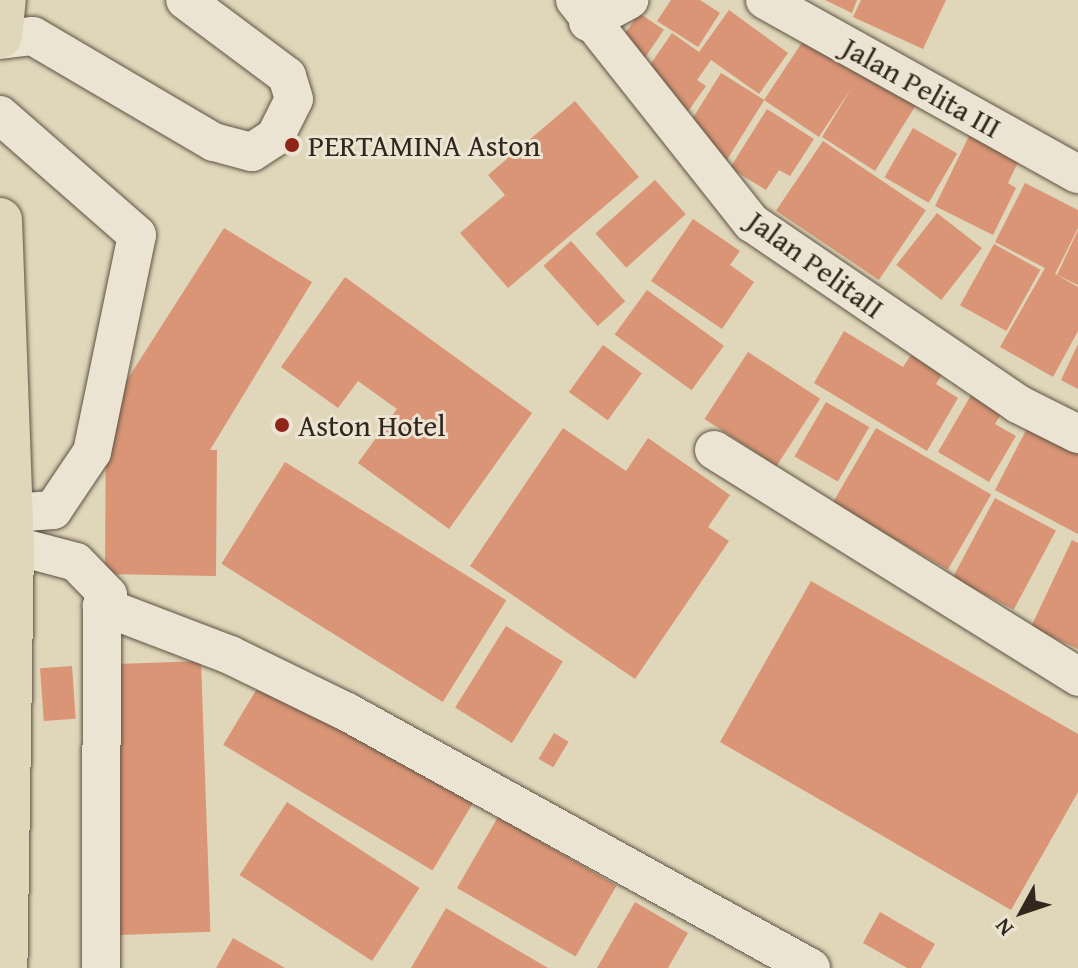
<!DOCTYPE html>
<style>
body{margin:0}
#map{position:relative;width:1078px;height:968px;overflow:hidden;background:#e0d6b9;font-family:"Gentium Book Plus",serif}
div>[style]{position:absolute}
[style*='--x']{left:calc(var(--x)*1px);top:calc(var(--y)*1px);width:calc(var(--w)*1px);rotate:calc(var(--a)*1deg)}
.building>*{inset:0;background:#d99576;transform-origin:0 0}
.roads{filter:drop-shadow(0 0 2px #5e5344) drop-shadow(0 0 2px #5e5344)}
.minor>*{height:38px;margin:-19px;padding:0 19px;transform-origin:19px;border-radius:19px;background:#ebe4d2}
.major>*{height:44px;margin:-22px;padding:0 22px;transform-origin:22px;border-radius:22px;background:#e0d6b9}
.dots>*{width:22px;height:22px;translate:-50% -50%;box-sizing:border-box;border:4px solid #ebe4d2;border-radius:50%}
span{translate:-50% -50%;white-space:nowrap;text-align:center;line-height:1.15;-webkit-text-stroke:6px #ebe4d2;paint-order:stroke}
.street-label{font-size:30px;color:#33271d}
.poi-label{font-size:30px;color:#33271d}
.left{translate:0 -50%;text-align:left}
.north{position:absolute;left:982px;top:872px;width:80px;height:80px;-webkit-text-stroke:6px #ebe4d2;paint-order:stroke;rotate:230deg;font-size:22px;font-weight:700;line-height:32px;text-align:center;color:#33271d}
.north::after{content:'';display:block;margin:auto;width:28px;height:36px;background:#33271d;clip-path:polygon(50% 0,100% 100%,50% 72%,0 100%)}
</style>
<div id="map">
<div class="building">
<i style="clip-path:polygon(671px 0,700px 0,720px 13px,698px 47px,657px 21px)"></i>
<i style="clip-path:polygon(825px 0,857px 0,852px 13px)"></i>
<i style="clip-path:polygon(861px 0,946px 0,923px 49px,853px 17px)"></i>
<i style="clip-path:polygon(729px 10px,788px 53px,759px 94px,711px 60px,697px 80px,706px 86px,684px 117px,666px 104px,674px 92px,645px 72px,672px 33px,699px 52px)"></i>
<i style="left:639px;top:13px;width:30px;height:39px;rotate:34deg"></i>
<i style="clip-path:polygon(805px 38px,916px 105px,875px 171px,822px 137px,852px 87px,819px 137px,764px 100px)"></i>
<i style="left:721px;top:73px;width:51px;height:71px;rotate:32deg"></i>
<i style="clip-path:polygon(575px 101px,639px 177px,508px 288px,460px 233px,505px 195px,488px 175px)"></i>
<i style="clip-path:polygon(767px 109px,814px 139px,790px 176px,779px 170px,766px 190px,730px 168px)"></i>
<i style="left:913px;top:128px;width:51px;height:57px;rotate:30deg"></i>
<i style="clip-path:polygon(971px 132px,1021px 156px,1008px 183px,1016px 188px,993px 235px,935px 206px)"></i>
<i style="left:823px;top:141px;width:124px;height:84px;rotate:34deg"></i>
<i style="left:655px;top:180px;width:46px;height:80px;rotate:48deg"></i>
<i style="clip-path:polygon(1025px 183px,1078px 210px,1078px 228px,1055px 274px,1078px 287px,1078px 331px,1053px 377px,1000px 347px,1045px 268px,995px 242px)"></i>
<i style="left:937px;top:213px;width:57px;height:66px;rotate:38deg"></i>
<i style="clip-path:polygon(693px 219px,740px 251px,730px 265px,754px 282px,722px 329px,651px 281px)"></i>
<i style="clip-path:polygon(224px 228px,312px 282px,210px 450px,217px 450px,216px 576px,105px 574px,106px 413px)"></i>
<i style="clip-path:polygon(1078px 230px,1078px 285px,1057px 275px)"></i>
<i style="left:571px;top:241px;width:81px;height:37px;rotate:48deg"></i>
<i style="left:994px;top:244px;width:53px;height:70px;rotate:29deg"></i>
<i style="clip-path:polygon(345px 277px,532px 413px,449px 529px,358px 463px,397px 409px,358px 381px,338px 408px,281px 367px)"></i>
<i style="left:647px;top:290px;width:95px;height:55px;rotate:36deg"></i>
<i style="clip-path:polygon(844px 331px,903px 367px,911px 355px,943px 373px,936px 384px,958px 398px,927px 451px,814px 383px)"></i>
<i style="clip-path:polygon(1078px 344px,1078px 389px,1061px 380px)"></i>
<i style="left:603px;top:345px;width:48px;height:58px;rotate:36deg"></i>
<i style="left:748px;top:352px;width:86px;height:80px;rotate:33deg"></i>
<i style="clip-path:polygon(974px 390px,1005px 408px,995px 424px,1016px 436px,989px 482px,938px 452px)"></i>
<i style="left:826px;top:402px;width:50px;height:63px;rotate:30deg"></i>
<i style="clip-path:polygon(1034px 415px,1078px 439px,1078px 534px,995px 490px)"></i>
<i style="clip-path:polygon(563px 428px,626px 471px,648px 438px,730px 495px,708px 527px,729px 541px,635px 679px,470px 566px)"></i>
<i style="left:876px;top:428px;width:133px;height:87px;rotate:30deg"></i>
<i style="left:285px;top:462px;width:261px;height:120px;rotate:32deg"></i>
<i style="left:995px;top:498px;width:69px;height:90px;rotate:28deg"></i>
<i style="clip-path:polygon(1072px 540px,1078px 543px,1078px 649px,1031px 627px)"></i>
<i style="clip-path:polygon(811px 581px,1078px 734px,1078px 792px,1011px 910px,720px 742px)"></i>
<i style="left:506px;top:626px;width:67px;height:96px;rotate:32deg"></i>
<i style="left:201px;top:661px;width:271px;height:97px;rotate:88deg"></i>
<i style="left:72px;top:666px;width:53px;height:32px;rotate:86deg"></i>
<i style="left:264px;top:677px;width:244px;height:79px;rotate:31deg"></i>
<i style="left:554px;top:733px;width:17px;height:30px;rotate:31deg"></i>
<i style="left:287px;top:802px;width:158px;height:87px;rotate:33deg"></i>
<i style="left:498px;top:817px;width:137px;height:82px;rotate:30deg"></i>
<i style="clip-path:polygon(635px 902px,688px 933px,668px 968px,597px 968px)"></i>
<i style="clip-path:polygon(446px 908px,548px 968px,411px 968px)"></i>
<i style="clip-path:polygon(880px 912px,935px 944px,921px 968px,907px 968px,863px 943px)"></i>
<i style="clip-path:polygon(233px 938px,285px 968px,216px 968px)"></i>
</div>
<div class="roads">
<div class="minor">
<i style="--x:575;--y:0;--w:285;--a:51.6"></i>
<i style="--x:752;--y:223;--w:322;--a:34.2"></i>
<i style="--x:1018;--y:404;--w:67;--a:26.6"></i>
<i style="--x:765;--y:0;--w:358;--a:29.1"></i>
<i style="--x:588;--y:22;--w:47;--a:-28.2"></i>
<i style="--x:0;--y:40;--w:33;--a:-7"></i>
<i style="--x:33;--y:36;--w:210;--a:30.4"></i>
<i style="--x:214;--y:142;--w:39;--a:15"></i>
<i style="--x:252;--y:152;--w:27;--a:-33"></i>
<i style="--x:275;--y:137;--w:42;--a:-63.4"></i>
<i style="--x:294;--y:99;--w:24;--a:-107"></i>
<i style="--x:287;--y:76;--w:127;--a:-143.3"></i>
<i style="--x:0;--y:115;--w:182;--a:41.2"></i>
<i style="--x:137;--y:235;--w:222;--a:101.7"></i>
<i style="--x:92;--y:452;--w:70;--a:123.9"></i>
<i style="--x:53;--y:510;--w:42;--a:175.9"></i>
<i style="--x:714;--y:450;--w:429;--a:31.9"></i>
<i style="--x:12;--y:545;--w:66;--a:14.9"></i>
<i style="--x:76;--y:562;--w:46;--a:45.9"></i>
<i style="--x:108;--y:595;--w:13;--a:119"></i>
<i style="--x:102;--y:606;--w:362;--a:90.2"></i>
<i style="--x:102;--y:606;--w:137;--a:20.9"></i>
<i style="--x:230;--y:655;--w:130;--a:26"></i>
<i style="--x:347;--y:712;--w:530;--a:28.89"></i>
</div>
<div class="major">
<i style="--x:0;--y:36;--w:36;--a:-84"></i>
<i style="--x:0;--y:220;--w:325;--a:87.9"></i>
<i style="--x:12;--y:545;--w:423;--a:90.9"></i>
</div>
</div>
<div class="dots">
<i style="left:292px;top:145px;background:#8f2418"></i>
<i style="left:282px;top:425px;background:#8f2418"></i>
</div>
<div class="street-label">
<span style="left:922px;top:87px;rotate:29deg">Jalan Pelita III</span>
<span style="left:816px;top:264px;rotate:36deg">Jalan PelitaII</span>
</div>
<div class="poi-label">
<span class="left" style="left:308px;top:145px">PERTAMINA Aston</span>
<span class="left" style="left:298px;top:425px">Aston Hotel</span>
</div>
<div class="north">N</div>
</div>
